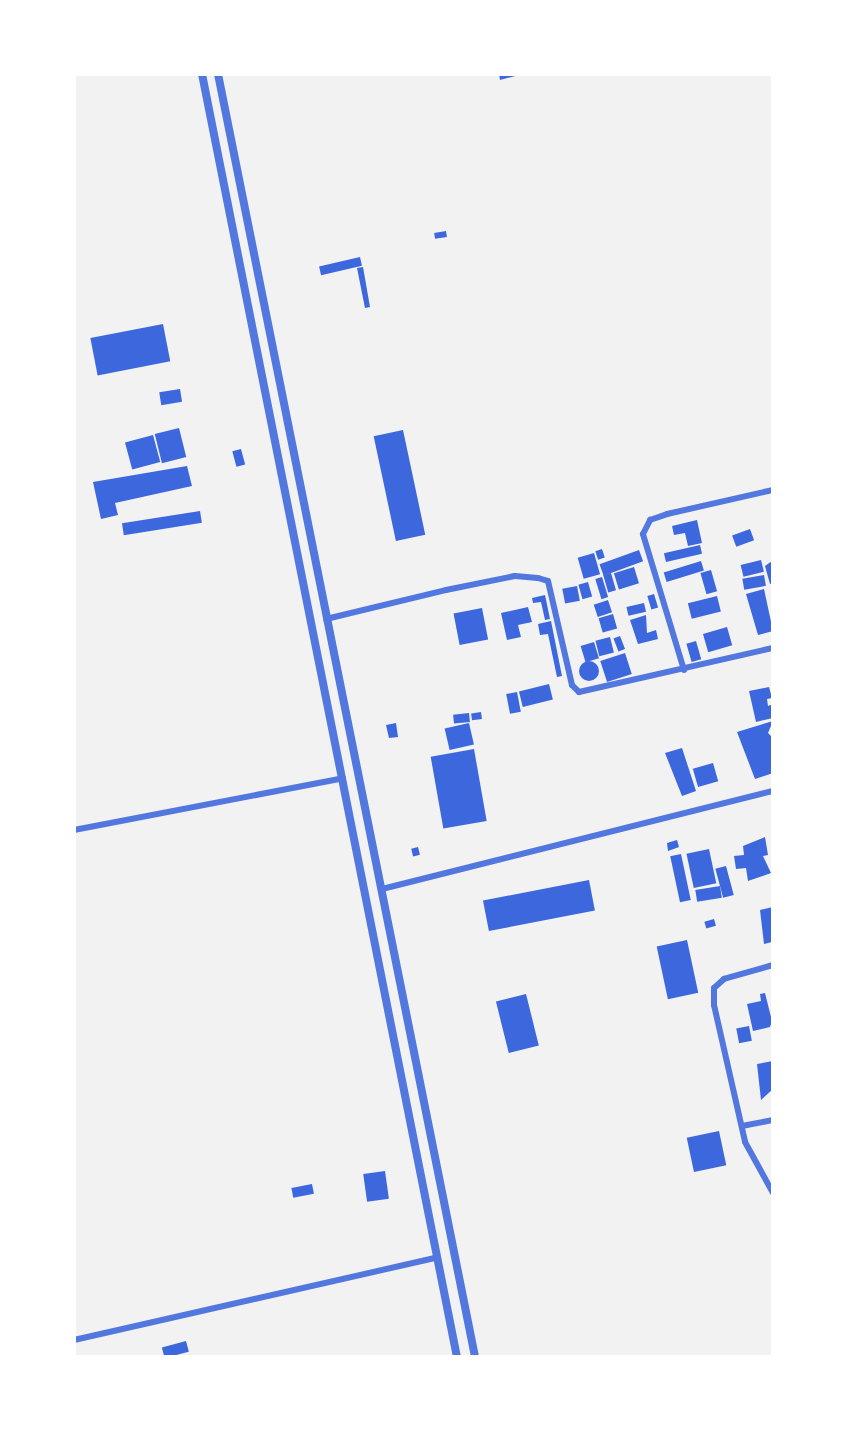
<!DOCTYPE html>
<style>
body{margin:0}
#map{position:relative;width:847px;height:1431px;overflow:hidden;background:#f2f2f2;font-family:"Varela Round",sans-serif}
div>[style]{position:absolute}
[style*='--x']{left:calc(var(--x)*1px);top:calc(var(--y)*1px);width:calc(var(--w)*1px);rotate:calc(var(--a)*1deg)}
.building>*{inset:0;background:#3d67dc;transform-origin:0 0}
.round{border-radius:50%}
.minor>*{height:6px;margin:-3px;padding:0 3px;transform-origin:3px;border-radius:3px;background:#5277de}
.tertiary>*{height:8px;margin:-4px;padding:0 4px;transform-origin:4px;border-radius:4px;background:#5277de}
span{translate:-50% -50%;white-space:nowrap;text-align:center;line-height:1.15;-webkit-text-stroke:7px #fff;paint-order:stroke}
.frame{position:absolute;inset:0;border:76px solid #fff;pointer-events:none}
</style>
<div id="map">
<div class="building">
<i style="clip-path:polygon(499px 74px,518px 74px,519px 75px,500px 80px)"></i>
<i style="left:446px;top:231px;width:6px;height:12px;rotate:81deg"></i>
<i style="left:360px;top:257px;width:9px;height:42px;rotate:77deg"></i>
<i style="clip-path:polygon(363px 267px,370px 307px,365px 308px,357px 268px)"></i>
<i style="left:163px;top:324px;width:38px;height:74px;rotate:79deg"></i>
<i style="left:180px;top:389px;width:13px;height:21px;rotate:81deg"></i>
<i style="left:179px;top:428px;width:30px;height:25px;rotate:76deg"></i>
<i style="left:403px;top:430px;width:107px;height:30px;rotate:78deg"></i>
<i style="left:153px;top:435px;width:28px;height:29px;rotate:75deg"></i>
<i style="left:241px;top:449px;width:16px;height:9px;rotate:75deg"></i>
<i style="clip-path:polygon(187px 466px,192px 486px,115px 503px,118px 515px,101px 519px,93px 482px)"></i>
<i style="left:200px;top:511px;width:12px;height:79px;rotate:81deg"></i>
<i style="clip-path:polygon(697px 520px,702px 543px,688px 546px,685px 533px,674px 535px,672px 526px)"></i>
<i style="left:750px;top:529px;width:12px;height:19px;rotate:70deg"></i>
<i style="left:700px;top:545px;width:9px;height:37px;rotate:77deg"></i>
<i style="left:602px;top:549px;width:9px;height:7px;rotate:72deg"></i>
<i style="left:639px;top:550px;width:12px;height:42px;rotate:70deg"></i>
<i style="left:594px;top:553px;width:22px;height:17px;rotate:74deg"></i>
<i style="left:761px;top:560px;width:12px;height:21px;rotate:76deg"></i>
<i style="left:701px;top:561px;width:10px;height:39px;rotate:73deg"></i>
<i style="clip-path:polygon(772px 561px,773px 583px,770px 584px,765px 566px)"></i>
<i style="left:634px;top:567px;width:17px;height:21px;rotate:73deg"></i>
<i style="left:711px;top:570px;width:22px;height:11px;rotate:74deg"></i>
<i style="left:611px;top:573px;width:18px;height:8px;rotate:74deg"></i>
<i style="left:764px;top:575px;width:11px;height:22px;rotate:80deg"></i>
<i style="left:602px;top:577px;width:21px;height:7px;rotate:73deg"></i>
<i style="left:588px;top:582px;width:15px;height:10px;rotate:74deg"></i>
<i style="left:577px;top:586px;width:15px;height:15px;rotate:79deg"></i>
<i style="clip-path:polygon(764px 589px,773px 631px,758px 635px,746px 594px)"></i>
<i style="left:654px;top:594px;width:14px;height:7px;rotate:73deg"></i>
<i style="clip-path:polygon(545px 595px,550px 619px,545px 620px,541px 602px,533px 603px,532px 598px)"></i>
<i style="left:717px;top:596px;width:16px;height:30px;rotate:76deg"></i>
<i style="left:608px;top:600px;width:13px;height:15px;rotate:72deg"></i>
<i style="left:644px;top:603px;width:9px;height:18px;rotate:77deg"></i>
<i style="clip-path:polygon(528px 607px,532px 622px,518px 625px,521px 637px,507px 640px,501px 613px)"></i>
<i style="left:482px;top:608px;width:32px;height:29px;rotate:79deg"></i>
<i style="left:613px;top:614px;width:15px;height:15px;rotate:74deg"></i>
<i style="clip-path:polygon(646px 615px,647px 633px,656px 630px,658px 639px,638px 644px,630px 620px)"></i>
<i style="clip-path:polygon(551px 621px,562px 676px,557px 677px,548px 634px,540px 635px,538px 624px)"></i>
<i style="left:727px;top:627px;width:19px;height:25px;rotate:74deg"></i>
<i style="left:620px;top:636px;width:14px;height:7px;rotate:69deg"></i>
<i style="left:610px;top:637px;width:16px;height:15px;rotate:76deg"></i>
<i style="left:696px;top:641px;width:19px;height:10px;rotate:74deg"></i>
<i style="left:594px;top:642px;width:17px;height:14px;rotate:73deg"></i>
<i style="left:625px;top:653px;width:22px;height:26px;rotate:72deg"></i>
<i class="round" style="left:579px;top:661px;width:20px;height:20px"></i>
<i style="left:549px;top:684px;width:16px;height:31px;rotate:76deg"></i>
<i style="clip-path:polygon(769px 687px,772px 698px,767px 699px,768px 706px,773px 704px,773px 718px,756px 722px,749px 691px)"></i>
<i style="left:517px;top:692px;width:20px;height:11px;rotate:79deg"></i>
<i style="left:481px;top:712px;width:7px;height:10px;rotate:82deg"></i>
<i style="left:469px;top:713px;width:9px;height:16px;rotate:84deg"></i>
<i style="clip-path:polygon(773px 721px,768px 733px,773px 738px,773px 773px,755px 779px,737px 732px)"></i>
<i style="clip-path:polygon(396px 723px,398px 737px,389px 738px,386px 725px)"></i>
<i style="left:469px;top:723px;width:22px;height:25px;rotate:77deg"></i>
<i style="clip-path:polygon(682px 748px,696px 791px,682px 796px,665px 753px)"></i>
<i style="left:474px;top:749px;width:73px;height:44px;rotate:80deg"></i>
<i style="left:713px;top:763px;width:19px;height:21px;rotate:74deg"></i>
<i style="clip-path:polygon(765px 837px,768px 855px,763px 856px,771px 873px,748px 881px,746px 868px,736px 869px,734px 856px,744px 855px,743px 846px)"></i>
<i style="clip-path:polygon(677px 840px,679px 847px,668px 851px,667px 843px)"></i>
<i style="left:418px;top:847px;width:8px;height:7px;rotate:76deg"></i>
<i style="left:709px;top:849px;width:35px;height:23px;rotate:78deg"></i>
<i style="left:681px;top:854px;width:47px;height:11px;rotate:78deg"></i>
<i style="left:726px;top:866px;width:30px;height:11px;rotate:75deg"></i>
<i style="left:589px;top:880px;width:31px;height:108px;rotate:79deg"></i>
<i style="left:720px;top:886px;width:12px;height:25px;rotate:81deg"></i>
<i style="clip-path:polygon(773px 907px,772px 942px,764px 944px,760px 910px)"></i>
<i style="left:714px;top:919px;width:7px;height:10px;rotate:74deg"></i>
<i style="left:687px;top:940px;width:54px;height:31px;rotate:78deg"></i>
<i style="clip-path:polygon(765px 993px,772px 1021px,770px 1027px,753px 1031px,747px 1004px,761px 1001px,760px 994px)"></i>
<i style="left:526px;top:994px;width:53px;height:31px;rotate:76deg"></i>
<i style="left:749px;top:1026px;width:15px;height:13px;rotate:79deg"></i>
<i style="clip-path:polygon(773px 1061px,773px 1089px,761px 1100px,757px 1064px)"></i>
<i style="left:719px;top:1131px;width:35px;height:33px;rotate:78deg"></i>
<i style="left:385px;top:1171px;width:28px;height:22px;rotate:82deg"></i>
<i style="left:312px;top:1184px;width:10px;height:21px;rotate:79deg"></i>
<i style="left:186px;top:1341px;width:11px;height:25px;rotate:75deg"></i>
</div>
<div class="minor">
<i style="--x:326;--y:619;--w:123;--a:-13.6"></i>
<i style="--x:446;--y:590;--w:70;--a:-11.5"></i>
<i style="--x:515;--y:576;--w:23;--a:5"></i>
<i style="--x:538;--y:578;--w:10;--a:17"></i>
<i style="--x:548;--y:581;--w:107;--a:77"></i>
<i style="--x:572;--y:685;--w:10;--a:45"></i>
<i style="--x:579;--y:692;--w:199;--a:-12.8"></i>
<i style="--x:684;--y:670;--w:142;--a:-106.8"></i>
<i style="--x:643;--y:534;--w:16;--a:-63"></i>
<i style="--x:650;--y:520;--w:18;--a:-19"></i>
<i style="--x:667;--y:514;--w:109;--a:-12.8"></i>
<i style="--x:74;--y:830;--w:274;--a:-10.9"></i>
<i style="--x:382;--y:889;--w:403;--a:-14.1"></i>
<i style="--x:773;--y:965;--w:51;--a:164.1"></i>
<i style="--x:724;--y:979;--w:13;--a:138"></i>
<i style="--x:714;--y:988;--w:17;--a:90"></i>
<i style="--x:714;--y:1005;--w:140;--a:77.2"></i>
<i style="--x:745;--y:1142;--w:58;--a:61.2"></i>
<i style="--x:742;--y:1126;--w:32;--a:-11"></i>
<i style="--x:74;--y:1340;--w:370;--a:-12.8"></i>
</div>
<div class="tertiary">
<i style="--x:202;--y:74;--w:1308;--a:78.76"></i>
<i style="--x:218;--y:74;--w:1308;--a:78.67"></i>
</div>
<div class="frame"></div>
</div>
